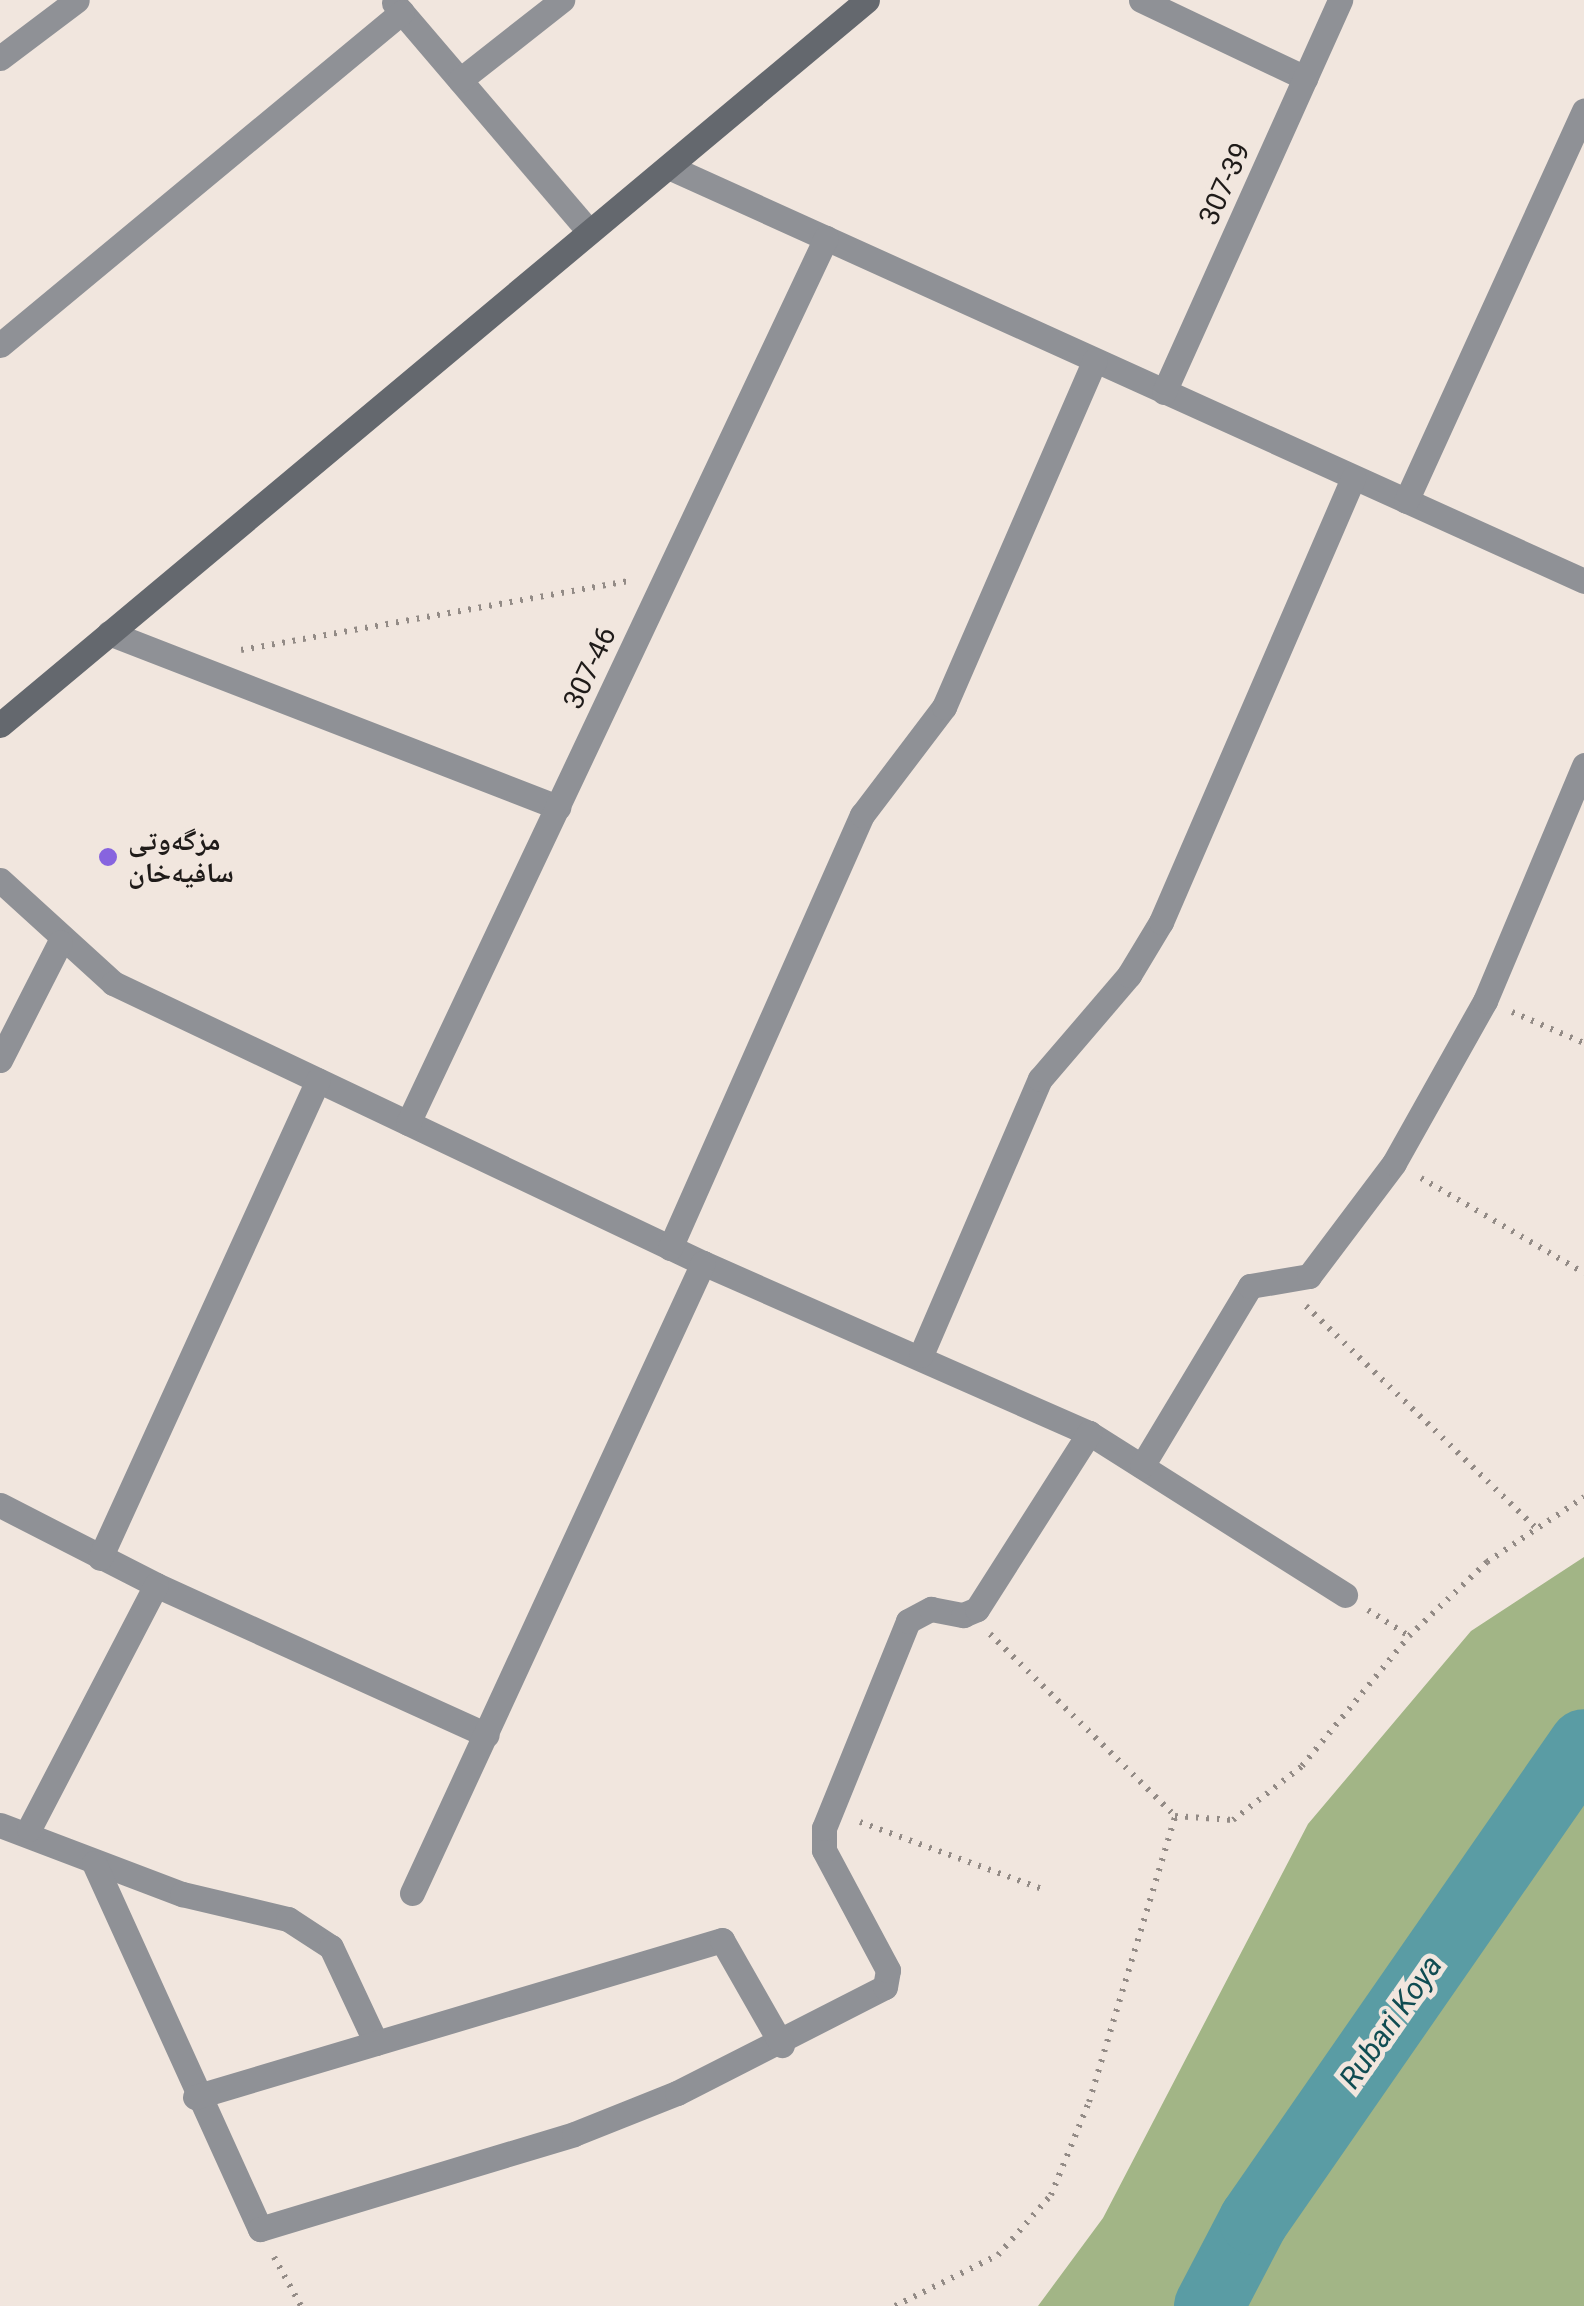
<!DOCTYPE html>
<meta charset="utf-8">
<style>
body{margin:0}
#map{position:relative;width:1584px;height:2306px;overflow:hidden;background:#f1e6de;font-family:Roboto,"Noto Naskh Arabic",sans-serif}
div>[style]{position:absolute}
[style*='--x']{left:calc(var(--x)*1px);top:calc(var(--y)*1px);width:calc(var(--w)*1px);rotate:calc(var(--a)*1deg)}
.forest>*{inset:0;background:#a2b586}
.river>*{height:70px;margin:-35px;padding:0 35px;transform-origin:35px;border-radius:35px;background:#5a9ca4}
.path>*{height:6px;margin-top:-3px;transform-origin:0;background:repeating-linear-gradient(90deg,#938b86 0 2.5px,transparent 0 10.5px)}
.street>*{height:25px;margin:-12.5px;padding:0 12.5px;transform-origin:12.5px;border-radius:12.5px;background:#8f9196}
.secondary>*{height:25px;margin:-12.5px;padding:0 12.5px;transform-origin:12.5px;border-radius:12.5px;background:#64686e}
.dots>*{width:28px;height:28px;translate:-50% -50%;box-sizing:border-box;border:5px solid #f1e6de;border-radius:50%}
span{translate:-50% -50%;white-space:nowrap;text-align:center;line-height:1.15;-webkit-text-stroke:10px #f1e6de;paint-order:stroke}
.street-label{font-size:28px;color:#1f1b19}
.poi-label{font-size:28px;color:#1f1b19;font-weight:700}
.left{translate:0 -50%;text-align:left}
.water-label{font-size:30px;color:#104c52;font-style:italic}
</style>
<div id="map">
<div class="forest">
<i style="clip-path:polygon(1584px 1557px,1584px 2306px,1038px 2306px,1103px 2218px,1308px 1824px,1471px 1631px)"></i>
</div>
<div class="river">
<i style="--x:1209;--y:2306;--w:97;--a:-62.4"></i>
<i style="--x:1254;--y:2220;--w:579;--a:-55.27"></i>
</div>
<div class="path">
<i style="--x:241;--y:650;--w:398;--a:-10.1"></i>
<i style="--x:1512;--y:1012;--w:78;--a:23.3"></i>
<i style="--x:1421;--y:1178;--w:189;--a:30.2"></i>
<i style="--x:1306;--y:1306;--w:320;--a:44"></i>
<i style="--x:1368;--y:1610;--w:49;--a:32.4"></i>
<i style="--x:990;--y:1634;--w:260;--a:44.5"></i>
<i style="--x:1175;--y:1816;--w:58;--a:3.9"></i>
<i style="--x:1233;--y:1820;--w:88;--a:-38"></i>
<i style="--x:1302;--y:1766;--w:168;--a:-50.5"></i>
<i style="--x:1409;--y:1636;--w:108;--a:-43.5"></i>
<i style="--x:1487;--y:1562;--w:117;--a:-33.8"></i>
<i style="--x:860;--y:1822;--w:194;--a:20.2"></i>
<i style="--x:274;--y:2257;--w:56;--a:61.1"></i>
<i style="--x:895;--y:2306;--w:115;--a:-26.3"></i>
<i style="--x:998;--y:2255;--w:80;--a:-48.5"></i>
<i style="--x:1051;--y:2195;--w:100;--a:-67.8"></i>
<i style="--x:1089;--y:2102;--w:298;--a:-73.2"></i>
</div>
<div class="street">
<i style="--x:1141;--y:0;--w:182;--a:25.4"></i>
<i style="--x:394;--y:3;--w:300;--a:49.5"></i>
<i style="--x:0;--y:58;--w:96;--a:-37"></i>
<i style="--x:460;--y:80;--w:130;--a:-38.1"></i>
<i style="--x:671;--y:168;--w:1002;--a:24.34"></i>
<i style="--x:0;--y:345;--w:522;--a:-39.64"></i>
<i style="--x:1164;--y:392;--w:430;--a:-65.8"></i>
<i style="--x:1406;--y:501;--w:429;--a:-65.5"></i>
<i style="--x:109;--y:633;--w:482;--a:21.2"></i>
<i style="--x:0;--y:880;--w:153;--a:42.3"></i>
<i style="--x:113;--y:983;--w:653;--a:25.39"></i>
<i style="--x:703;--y:1263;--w:422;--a:23.8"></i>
<i style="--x:1089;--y:1433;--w:303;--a:32.3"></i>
<i style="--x:0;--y:1060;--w:132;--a:-63"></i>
<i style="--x:408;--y:1123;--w:979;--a:-64.72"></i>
<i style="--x:670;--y:1248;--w:474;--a:-66.1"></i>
<i style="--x:862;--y:815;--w:136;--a:-52.8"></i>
<i style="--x:944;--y:707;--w:378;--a:-66.5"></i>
<i style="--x:921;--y:1355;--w:301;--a:-66.7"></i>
<i style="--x:1040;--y:1079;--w:137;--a:-49.4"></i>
<i style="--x:1129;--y:975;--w:62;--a:-58.9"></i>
<i style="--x:1161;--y:922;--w:484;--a:-66.6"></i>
<i style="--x:1142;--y:1466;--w:210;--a:-59"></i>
<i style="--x:1250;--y:1286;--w:60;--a:-9.6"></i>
<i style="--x:1309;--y:1276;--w:141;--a:-53"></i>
<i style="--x:1394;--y:1163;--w:186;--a:-60.7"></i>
<i style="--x:1485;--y:1001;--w:256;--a:-67.2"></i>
<i style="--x:0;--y:1505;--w:175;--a:27.1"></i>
<i style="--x:156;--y:1585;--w:363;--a:24.4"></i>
<i style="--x:100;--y:1558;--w:525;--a:-65.48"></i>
<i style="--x:0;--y:1825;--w:195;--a:20.8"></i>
<i style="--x:182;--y:1894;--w:109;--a:13.3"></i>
<i style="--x:288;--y:1919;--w:51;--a:33.1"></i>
<i style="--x:331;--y:1947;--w:106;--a:64.9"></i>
<i style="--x:29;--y:1829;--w:275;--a:-62.5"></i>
<i style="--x:94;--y:1863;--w:402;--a:65.6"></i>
<i style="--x:260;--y:2229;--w:328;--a:-16.8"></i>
<i style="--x:574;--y:2134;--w:111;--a:-21.7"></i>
<i style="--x:677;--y:2093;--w:233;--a:-27"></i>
<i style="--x:885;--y:1987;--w:17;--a:-80"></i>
<i style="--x:888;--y:1970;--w:136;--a:-118.1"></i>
<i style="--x:824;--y:1850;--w:22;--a:-90"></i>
<i style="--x:824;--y:1828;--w:223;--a:-67.9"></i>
<i style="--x:908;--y:1621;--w:26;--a:-28"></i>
<i style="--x:931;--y:1609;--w:33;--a:11"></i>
<i style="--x:963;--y:1615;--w:15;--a:-23"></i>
<i style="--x:977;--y:1609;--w:209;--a:-57.5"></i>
<i style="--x:412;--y:1893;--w:694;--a:-65.21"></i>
<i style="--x:195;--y:2097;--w:550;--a:-16.59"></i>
<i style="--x:722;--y:1940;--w:121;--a:60.3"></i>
</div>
<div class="secondary">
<i style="--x:0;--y:725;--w:1130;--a:-39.9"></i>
</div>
<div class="dots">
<i style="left:108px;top:857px;background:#8764df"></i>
</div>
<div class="street-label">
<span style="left:1225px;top:184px;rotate:-66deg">307-39</span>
<span style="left:590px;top:668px;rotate:-65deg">307-46</span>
</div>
<div class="poi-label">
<span class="left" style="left:128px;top:857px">مزگه‌وتی<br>سافیه‌خان</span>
</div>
<div class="water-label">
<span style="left:1391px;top:2022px;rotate:-55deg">Rubari Koya</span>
</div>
</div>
